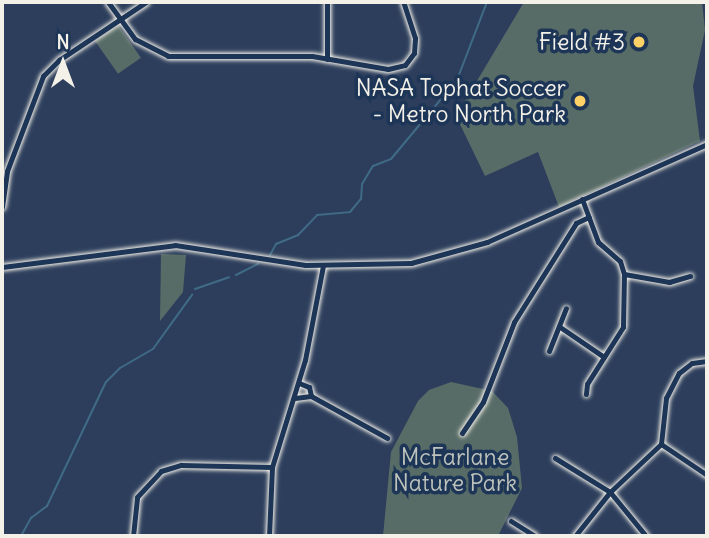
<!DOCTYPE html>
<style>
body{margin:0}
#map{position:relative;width:709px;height:538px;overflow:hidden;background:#2c3e5c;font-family:Delius,sans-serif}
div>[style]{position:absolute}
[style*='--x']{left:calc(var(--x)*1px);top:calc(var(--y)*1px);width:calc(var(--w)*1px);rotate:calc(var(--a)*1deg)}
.green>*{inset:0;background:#586c67;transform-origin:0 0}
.stream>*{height:2px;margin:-1px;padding:0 1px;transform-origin:1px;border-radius:1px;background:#406b87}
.roads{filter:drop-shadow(0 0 2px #f4f1e8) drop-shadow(0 0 2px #f4f1e8)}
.minor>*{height:5px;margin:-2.5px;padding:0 2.5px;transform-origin:2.5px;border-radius:2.5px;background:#1d3557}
.dots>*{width:19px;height:19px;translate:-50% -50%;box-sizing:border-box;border:4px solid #1d3557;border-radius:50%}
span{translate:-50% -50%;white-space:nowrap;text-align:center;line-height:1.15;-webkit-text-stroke:7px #1d3557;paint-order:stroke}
.poi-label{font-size:23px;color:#f4f1e8}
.right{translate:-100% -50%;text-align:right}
.park-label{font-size:23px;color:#bdc2bb}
.frame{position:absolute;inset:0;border:4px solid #f4f1e8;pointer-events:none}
.north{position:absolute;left:28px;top:28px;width:70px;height:70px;-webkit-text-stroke:5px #1d3557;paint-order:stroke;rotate:0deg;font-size:19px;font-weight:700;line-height:28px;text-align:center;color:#f4f1e8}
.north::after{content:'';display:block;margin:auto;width:24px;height:32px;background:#f4f1e8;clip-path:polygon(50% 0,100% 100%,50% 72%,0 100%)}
</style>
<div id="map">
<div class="green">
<i style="clip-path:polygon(524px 2px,702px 2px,705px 30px,693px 86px,700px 141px,559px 207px,538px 152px,485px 176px,456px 116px)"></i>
<i style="left:118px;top:25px;width:40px;height:28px;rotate:55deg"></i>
<i style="clip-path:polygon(161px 254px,186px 255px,183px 292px,160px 321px)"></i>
<i style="clip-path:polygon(451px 382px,492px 391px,508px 408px,517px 437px,522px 488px,498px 536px,383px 536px,391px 452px,418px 401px,429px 390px)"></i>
</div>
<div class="stream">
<i style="--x:270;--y:255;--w:13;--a:-61"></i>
<i style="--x:276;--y:244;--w:24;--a:-22"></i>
<i style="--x:298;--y:235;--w:28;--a:-46"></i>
<i style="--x:317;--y:215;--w:33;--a:-5"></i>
<i style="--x:350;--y:212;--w:17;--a:-50"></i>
<i style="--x:361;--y:199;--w:15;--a:-86"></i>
<i style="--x:362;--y:184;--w:21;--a:-59"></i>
<i style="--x:373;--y:166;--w:19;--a:-21"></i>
<i style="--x:391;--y:159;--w:103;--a:-50.1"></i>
<i style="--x:457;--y:80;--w:84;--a:-69"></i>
<i style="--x:236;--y:275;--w:25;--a:-27"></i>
<i style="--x:195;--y:289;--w:36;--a:-19"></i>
<i style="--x:21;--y:536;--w:21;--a:-61"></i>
<i style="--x:31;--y:518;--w:20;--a:-37"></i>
<i style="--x:47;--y:506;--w:137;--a:-64.6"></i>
<i style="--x:106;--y:382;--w:20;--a:-45"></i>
<i style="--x:120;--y:368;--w:38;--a:-30"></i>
<i style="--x:153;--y:349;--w:67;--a:-54.2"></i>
</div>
<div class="roads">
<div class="minor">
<i style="--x:108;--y:2;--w:46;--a:53.9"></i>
<i style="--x:135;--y:39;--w:37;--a:27"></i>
<i style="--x:168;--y:56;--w:144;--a:0"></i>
<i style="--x:312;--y:56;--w:77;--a:9.7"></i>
<i style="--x:388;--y:69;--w:17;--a:-13"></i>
<i style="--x:405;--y:65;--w:15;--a:-53"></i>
<i style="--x:414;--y:53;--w:15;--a:-86"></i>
<i style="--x:415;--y:38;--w:38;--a:-108"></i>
<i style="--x:327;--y:59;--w:57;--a:-90"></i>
<i style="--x:582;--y:199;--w:46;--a:69.6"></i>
<i style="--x:598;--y:242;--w:29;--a:41"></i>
<i style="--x:620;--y:261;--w:14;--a:73"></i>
<i style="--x:624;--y:274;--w:53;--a:91.1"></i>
<i style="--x:623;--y:327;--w:67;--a:122.3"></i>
<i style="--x:587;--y:384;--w:10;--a:96"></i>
<i style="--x:2;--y:207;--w:36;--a:-82"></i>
<i style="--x:7;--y:171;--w:102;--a:-69.2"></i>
<i style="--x:43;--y:76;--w:23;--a:-45"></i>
<i style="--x:59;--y:60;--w:105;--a:-33.7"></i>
<i style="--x:2;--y:267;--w:174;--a:-7.2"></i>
<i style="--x:175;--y:245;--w:132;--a:8.7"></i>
<i style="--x:305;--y:265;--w:106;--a:-1.1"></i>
<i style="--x:411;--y:263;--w:79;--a:-15.4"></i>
<i style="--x:487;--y:242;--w:241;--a:-24"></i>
<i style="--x:624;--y:274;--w:46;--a:10.1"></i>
<i style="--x:669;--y:282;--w:22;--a:-16"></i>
<i style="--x:560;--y:327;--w:53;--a:34.3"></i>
<i style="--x:549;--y:351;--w:46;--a:-68.4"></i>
<i style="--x:299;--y:383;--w:11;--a:22"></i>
<i style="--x:309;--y:387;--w:9;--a:77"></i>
<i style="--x:311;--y:396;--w:87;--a:28.9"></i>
<i style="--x:295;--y:398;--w:16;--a:-7"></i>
<i style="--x:462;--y:433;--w:37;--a:-56"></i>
<i style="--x:483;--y:402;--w:86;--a:-68.8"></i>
<i style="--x:514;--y:322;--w:117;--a:-57.9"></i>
<i style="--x:576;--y:223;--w:14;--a:-25"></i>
<i style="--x:661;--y:444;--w:55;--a:34"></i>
<i style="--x:555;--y:458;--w:65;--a:31.7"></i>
<i style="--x:610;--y:492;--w:57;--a:50.7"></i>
<i style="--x:511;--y:521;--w:28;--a:32"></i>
<i style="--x:133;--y:536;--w:39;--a:-84"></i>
<i style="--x:137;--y:497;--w:35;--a:-47"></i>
<i style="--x:161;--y:471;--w:21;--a:-17"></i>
<i style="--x:181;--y:465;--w:91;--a:1.3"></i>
<i style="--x:269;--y:536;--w:69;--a:-87.5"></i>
<i style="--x:272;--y:467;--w:112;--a:-72.9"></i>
<i style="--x:305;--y:360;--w:96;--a:-79.2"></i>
<i style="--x:575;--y:536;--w:56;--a:-51.5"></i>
<i style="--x:610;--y:492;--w:70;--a:-43.3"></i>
<i style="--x:661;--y:444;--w:46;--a:-83.8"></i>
<i style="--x:666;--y:398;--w:28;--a:-63"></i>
<i style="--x:679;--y:373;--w:16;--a:-38"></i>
<i style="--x:692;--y:363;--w:15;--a:-8"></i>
</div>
</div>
<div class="dots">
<i style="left:639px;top:42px;background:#ffd166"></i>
<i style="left:580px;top:101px;background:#ffd166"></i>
</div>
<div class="poi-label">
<span class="right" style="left:625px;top:42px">Field #3</span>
<span class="right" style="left:566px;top:101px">NASA Tophat Soccer<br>- Metro North Park</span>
</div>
<div class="park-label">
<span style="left:455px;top:470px">McFarlane<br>Nature Park</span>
</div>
<div class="frame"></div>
<div class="north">N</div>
</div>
